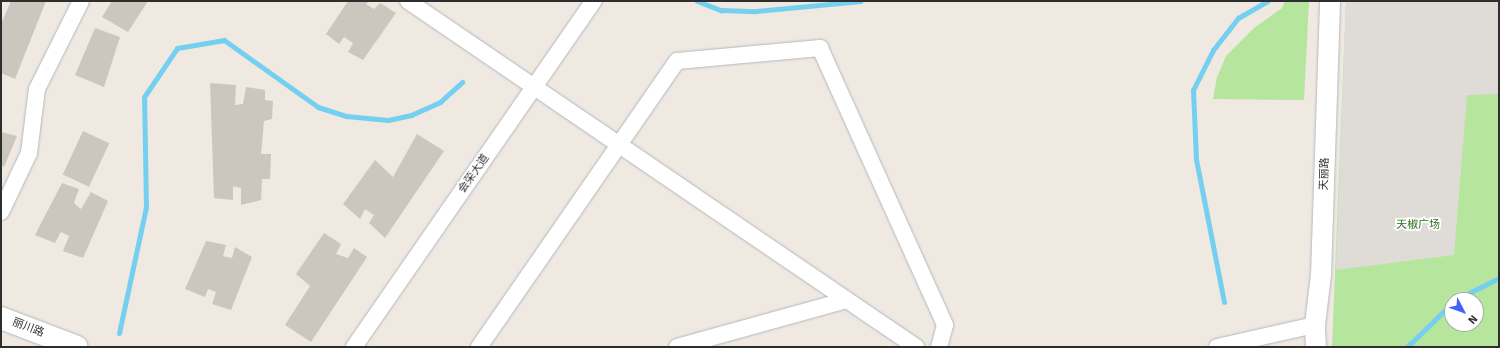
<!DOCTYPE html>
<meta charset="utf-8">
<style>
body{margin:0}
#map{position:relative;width:1500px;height:348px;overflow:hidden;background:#efe9e1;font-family:Signika,"Noto Sans SC",sans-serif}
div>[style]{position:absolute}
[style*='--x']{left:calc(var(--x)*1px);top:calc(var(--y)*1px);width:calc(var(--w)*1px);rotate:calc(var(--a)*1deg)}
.green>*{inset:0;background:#b6e59e}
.plaza>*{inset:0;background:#dfdcd8}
.stream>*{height:5px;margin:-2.5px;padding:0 2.5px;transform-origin:2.5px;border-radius:2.5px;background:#75cff0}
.building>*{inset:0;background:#cbc7bf;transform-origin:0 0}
.roads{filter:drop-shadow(0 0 1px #b4b7c1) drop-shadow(0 0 1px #b4b7c1)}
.minor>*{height:16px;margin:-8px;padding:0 8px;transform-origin:8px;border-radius:8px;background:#fff}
.tertiary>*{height:20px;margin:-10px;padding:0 10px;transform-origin:10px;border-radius:10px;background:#fff}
.secondary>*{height:22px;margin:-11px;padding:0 11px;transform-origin:11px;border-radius:11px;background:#fff}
span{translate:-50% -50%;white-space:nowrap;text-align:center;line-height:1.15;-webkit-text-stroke:3.5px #fff;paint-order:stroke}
.street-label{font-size:11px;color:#2e2e2e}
.park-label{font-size:11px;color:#2c6e1b}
.frame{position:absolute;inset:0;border:2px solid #2e2e2e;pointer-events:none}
.north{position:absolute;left:1444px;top:292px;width:40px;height:40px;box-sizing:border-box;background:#fff;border:1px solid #ababab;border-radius:50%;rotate:131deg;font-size:11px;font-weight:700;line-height:16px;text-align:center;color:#2e2e2e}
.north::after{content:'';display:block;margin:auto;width:14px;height:18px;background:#4264fb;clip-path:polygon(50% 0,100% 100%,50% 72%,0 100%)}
</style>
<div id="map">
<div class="green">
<i style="clip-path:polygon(1285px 1px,1309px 1px,1304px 100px,1213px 99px,1217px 77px,1226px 56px,1254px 28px,1282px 8px)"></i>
<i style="clip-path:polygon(evenodd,1346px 1px,1499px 1px,1499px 347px,1332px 347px,1346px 1px,1452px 300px,1476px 300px,1476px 324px,1452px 324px,1452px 300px)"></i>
</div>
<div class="plaza">
<i style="clip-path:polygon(1346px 1px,1499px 1px,1499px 94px,1467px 95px,1454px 255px,1336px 270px)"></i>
</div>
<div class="stream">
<i style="--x:697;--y:1;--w:26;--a:21"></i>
<i style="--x:721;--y:10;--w:35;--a:2"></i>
<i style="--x:756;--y:11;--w:105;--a:-5.4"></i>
<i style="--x:1455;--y:300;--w:49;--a:-26.6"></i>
<i style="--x:1224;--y:302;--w:146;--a:-101.1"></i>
<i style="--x:1196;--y:159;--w:69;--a:-92.5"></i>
<i style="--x:1193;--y:90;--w:45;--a:-63.4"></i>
<i style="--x:1213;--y:50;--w:41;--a:-52"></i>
<i style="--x:1238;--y:18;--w:34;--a:-30"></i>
<i style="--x:119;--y:333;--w:129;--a:-77.9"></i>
<i style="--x:146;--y:207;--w:110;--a:-91"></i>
<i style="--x:144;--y:97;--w:59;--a:-56"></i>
<i style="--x:177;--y:48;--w:48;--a:-9.7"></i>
<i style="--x:224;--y:40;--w:115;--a:35.5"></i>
<i style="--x:318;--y:107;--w:29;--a:18"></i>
<i style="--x:346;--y:116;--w:42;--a:5.4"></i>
<i style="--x:388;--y:120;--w:24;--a:-12"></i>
<i style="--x:411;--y:115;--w:32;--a:-24"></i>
<i style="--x:440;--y:102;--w:30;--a:-42"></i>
<i style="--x:1407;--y:347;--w:63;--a:-44.4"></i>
</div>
<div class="building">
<i style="clip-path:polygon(11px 1px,46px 1px,15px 79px,1px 73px,1px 24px)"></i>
<i style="clip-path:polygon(112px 1px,148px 1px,128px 32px,102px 17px)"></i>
<i style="clip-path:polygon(348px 1px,369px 1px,366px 4px,374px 9px,380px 3px,396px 13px,363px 60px,348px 52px,353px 43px,344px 37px,339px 44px,326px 34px)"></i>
<i style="clip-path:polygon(95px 28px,120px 37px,104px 87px,75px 75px)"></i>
<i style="clip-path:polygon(210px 83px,236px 85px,235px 105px,243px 104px,246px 87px,265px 90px,265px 100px,273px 101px,272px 119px,264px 121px,261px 154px,271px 154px,270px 179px,262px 179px,261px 200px,241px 205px,241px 188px,233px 186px,233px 200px,214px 198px)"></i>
<i style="left:83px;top:131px;width:29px;height:48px;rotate:25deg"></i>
<i style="clip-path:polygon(1px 132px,17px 136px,4px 167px,1px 165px)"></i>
<i style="clip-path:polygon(417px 134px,444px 151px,385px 238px,369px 223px,374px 215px,365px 209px,360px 219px,343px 204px,375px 160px,393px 177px)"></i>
<i style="clip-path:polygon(62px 183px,79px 189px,74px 203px,81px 209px,91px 192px,108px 201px,83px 258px,63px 251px,69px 236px,61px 232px,55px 243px,35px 235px)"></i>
<i style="clip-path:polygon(324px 233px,341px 244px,336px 254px,348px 258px,354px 248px,367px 257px,311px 342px,285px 325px,310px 286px,296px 274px)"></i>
<i style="clip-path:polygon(206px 241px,226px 245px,223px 256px,232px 258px,235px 247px,252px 257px,231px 310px,212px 304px,216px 292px,208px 289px,205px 297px,185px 289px)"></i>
</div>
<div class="roads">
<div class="minor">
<i style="--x:408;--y:1;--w:615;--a:34.26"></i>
<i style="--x:1;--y:212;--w:65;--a:-64.6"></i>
<i style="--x:29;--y:153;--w:64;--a:-82.9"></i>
<i style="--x:37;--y:89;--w:98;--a:-63.4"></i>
<i style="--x:354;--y:347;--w:421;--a:-55.3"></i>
<i style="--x:479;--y:347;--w:348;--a:-55.3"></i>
<i style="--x:677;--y:61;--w:144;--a:-5.2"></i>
<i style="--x:820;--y:48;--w:304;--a:65.7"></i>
<i style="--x:945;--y:325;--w:23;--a:105"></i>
<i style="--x:677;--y:347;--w:176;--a:-15.5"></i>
<i style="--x:1217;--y:347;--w:100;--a:-12.7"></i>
</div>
<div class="tertiary">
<i style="--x:1316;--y:347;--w:22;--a:-93"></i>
<i style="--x:1315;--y:325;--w:50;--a:-83.2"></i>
<i style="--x:1321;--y:275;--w:274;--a:-88.1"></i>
</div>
<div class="secondary">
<i style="--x:1;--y:318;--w:81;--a:20.9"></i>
</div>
</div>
<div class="street-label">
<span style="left:474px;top:174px;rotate:-55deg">会荣大道</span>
<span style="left:1325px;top:174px;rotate:-88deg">天丽路</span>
<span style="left:28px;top:328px;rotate:21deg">丽川路</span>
</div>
<div class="park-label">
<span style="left:1418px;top:225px">天椒广场</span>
</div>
<div class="frame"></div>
<div class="north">N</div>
</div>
